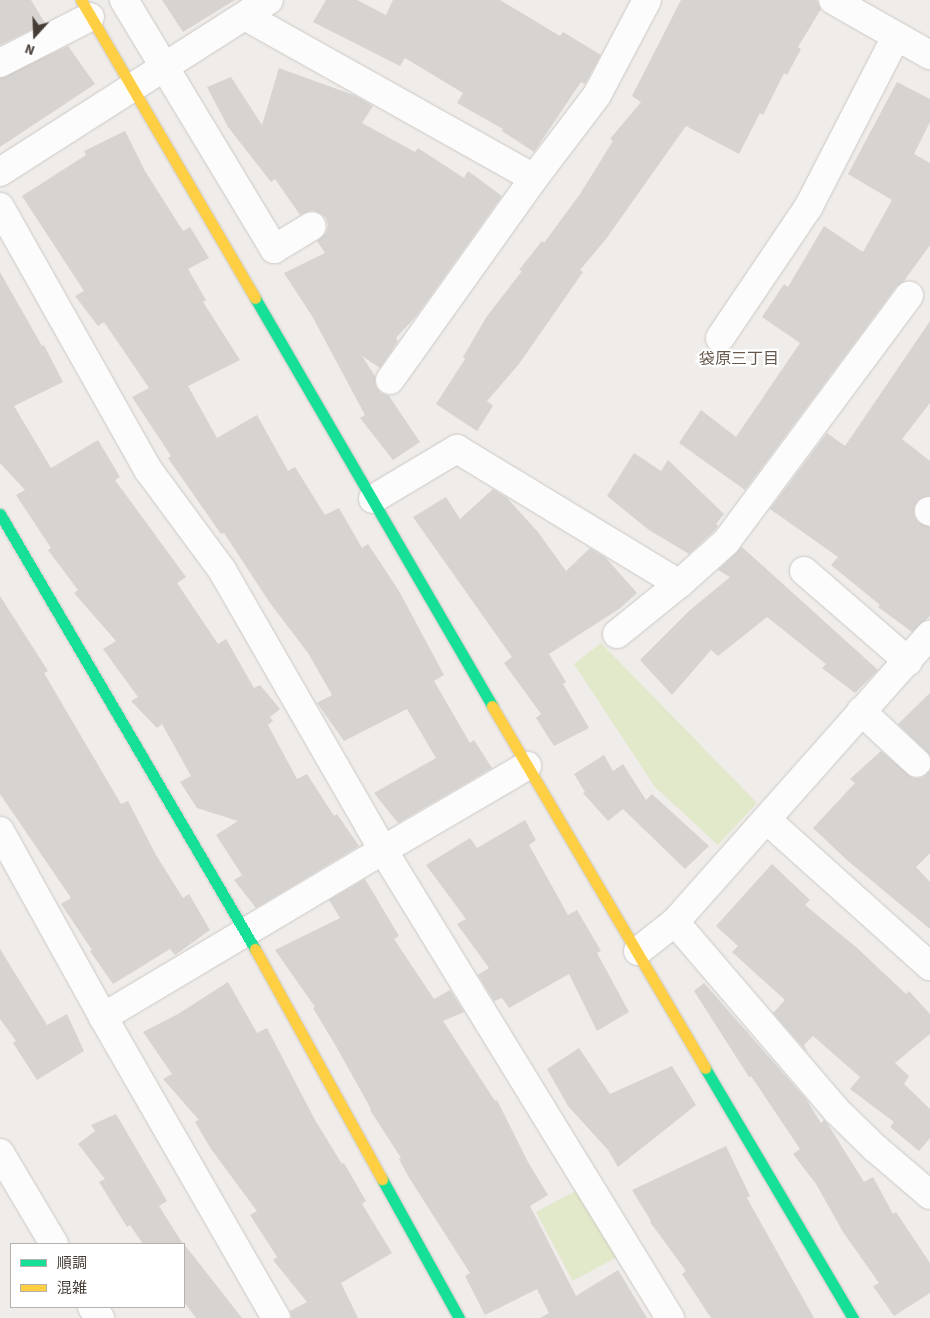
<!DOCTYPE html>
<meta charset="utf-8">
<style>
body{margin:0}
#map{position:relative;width:930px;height:1318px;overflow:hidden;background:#efece9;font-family:"Source Sans 3","Noto Sans JP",sans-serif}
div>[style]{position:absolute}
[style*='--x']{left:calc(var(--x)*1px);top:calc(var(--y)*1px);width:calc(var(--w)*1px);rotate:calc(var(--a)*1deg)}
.green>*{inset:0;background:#e2e8ca;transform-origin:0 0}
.building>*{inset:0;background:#d7d3d0}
.roads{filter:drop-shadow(0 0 1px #ccc8c5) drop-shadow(0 0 1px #ccc8c5)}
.street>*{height:28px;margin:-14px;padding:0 14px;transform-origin:14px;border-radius:14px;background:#fdfcfc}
.fast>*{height:11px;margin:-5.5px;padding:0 5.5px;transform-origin:5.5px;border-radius:5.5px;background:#16e098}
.slow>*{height:11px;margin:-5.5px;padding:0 5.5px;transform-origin:5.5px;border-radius:5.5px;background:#ffcf43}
span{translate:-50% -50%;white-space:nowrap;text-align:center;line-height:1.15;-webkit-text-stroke:4.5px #fff;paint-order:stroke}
.neighbourhood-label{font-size:16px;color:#67584d}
.legend{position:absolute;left:10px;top:1243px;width:175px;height:65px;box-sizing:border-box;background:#fff;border:1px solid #b5b1af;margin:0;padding:6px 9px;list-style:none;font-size:15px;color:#453c36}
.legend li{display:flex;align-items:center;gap:10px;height:25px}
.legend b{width:25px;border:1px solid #b5b1af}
.north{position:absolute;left:10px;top:10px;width:50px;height:50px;-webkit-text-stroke:4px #fff;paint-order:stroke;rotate:200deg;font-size:14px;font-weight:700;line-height:20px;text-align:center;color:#453c36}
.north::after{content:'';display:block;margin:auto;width:18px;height:22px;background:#453c36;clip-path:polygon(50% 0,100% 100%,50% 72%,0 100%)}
</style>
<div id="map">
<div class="green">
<i style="clip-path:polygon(601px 643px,757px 803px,718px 845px,655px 787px,574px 664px)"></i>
<i style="left:581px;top:1188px;width:78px;height:51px;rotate:62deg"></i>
</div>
<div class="building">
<i style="clip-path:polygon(0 0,31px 0,45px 23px,0 45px)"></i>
<i style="clip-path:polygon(162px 0,235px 0,183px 32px)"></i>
<i style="clip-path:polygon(326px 0,357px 0,386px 15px,393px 0,500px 0,560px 36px,563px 32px,601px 55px,585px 84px,581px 82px,534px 152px,502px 131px,503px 129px,457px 103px,463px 93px,405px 58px,400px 66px,313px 22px)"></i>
<i style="clip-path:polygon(681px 0,817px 0,821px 9px,798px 47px,801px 49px,787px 75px,784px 73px,763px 115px,760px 113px,739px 154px,686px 126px,606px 239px,580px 270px,583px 272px,519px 364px,487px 401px,493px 406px,477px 431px,436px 404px,465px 359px,463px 357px,487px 316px,522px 271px,519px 270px,542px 241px,544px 243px,580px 194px,613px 141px,610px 139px,641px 102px,632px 96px)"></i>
<i style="clip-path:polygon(68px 46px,95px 84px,0 147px,0 78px)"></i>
<i style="clip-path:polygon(279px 68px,356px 96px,373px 106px,362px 123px,415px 152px,418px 148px,464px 178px,468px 171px,502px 196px,417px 315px,396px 338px,398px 341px,380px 368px,362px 356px,375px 376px,376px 387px,381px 393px,389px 396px,420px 442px,393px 460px,360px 418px,365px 415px,312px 316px,284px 273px,325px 253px,317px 241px,326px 233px,328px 225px,326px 218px,320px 213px,312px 210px,300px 215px,275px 179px,271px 182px,228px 127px,207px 87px,231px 77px,262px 125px)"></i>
<i style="clip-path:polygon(897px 82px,930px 99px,930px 122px,914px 154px,930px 163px,930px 245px,904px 281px,896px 287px,745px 490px,679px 443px,701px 410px,736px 437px,800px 343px,762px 317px,784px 284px,788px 287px,824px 226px,863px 252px,892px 200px,848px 174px)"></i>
<i style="clip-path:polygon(125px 131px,145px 171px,183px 231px,190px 227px,209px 258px,188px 269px,206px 300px,203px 302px,240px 360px,188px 386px,217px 438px,257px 415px,288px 471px,295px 467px,325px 515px,339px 508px,362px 548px,368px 544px,399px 591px,444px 675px,434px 681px,470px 743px,474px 740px,492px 768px,398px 823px,374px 793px,436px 758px,407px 709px,344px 741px,317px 703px,332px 695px,308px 653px,270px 603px,224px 533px,221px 534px,168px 458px,171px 456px,132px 397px,149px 388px,104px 322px,98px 326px,75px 296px,84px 291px,22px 196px,86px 155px,84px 151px)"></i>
<i style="clip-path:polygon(0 272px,42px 346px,44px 345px,63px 382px,14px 406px,51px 468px,98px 440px,120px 477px,115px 480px,186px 577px,177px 583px,218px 644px,226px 639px,254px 688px,260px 685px,280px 709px,270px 717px,273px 721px,268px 725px,297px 779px,307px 774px,334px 816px,337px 814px,359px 846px,256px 908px,234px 880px,242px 875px,216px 835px,238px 821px,197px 808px,180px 782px,191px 776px,162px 724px,157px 728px,131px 701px,138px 697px,103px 649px,116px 641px,74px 593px,78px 590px,48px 550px,51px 548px,16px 495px,25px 490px,0 463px)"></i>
<i style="clip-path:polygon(930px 321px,930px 403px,902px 439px,930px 461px,930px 496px,918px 500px,914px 507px,914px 516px,918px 522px,930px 527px,930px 616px,912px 632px,878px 607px,880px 605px,831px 565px,838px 557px,770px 509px,827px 433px,845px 446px)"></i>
<i style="clip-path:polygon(634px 453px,661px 471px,668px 460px,724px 514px,716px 524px,718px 526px,714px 531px,689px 554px,649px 530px,607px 496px)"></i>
<i style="clip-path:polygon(493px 489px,507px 498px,538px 532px,566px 571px,590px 548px,606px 558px,637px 593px,619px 609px,549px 654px,566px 682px,563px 684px,589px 728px,554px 746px,536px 718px,541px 714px,504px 663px,512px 657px,413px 517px,446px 497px,460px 519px)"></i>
<i style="clip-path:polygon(742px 547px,878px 670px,855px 693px,822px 668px,826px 664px,767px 617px,718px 656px,711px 650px,672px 695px,640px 660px,689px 611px,730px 577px,718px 570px)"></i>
<i style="clip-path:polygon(0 596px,48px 671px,44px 673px,121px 804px,128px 801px,156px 855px,183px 898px,189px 894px,210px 930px,175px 955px,170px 949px,113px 984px,90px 951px,92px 950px,61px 904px,71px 898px,0 794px)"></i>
<i style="clip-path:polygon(930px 693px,930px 755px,898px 724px)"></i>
<i style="clip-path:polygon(881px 751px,913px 778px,922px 778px,930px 771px,930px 853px,916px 867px,930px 882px,930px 929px,848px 861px,813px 828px,855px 783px,850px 779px)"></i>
<i style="clip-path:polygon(604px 755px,613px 771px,623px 764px,646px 800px,652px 794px,709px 846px,685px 869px,623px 809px,608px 821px,583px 793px,585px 792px,574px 774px)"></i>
<i style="clip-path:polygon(525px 820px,536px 840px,529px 845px,568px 915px,577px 910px,601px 951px,597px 953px,629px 1012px,597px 1031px,569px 974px,509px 1008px,502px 998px,494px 1001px,478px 975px,489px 968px,457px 924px,466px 919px,426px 865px,470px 838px,477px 848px)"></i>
<i style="clip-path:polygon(772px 864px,810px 900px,805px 905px,856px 947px,906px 994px,909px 991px,930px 1014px,930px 1034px,895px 1063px,909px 1076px,904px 1084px,930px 1109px,930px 1138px,919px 1151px,890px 1127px,894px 1122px,850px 1089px,860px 1077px,813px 1036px,804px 1045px,808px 1053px,773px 1013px,785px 1000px,732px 952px,738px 946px,716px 926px)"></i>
<i style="clip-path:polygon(365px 879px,399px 936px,394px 939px,434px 999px,450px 990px,464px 1012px,443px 1021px,495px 1101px,497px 1100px,528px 1162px,548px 1195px,530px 1206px,576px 1296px,618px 1270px,647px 1318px,540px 1318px,549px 1313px,537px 1289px,485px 1315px,465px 1276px,470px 1273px,408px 1176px,399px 1159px,401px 1158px,370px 1110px,371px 1109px,337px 1048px,313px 1008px,315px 1007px,275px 950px,340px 918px,329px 900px)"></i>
<i style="clip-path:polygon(0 949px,47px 1025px,67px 1014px,84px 1051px,37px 1080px,13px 1043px,16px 1041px,0 1019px)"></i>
<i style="clip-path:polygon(228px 982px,257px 1033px,267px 1028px,315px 1120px,342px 1164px,344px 1163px,366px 1201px,362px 1204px,392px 1253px,341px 1283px,358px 1318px,292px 1318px,290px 1311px,307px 1302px,273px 1260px,277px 1257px,250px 1215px,257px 1211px,211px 1149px,195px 1122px,199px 1120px,163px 1079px,172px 1074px,143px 1032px,178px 1014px)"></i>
<i style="clip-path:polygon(704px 983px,806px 1099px,821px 1123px,824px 1120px,827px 1123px,864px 1182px,873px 1177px,893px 1214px,896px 1212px,930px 1263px,930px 1293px,894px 1316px,873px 1286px,879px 1283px,843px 1232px,816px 1184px,793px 1154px,800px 1149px,751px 1076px,749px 1077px,694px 991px)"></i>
<i style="clip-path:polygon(579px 1048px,610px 1094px,672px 1066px,696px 1105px,618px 1167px,608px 1150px,568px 1106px,547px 1069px)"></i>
<i style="clip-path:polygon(116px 1114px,167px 1201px,159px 1206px,183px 1244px,143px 1244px,130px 1225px,127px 1227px,99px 1182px,105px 1179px,78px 1144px,95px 1131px,91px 1125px)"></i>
<i style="clip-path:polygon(726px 1146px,750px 1196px,747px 1198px,814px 1318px,711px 1318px,682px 1274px,686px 1271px,650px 1222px,651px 1221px,632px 1190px)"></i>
<i style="clip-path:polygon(184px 1244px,242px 1318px,196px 1318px,184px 1302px)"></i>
</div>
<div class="roads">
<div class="street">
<i style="--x:124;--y:0;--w:291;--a:58.9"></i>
<i style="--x:274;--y:249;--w:44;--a:-31.2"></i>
<i style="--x:833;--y:0;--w:112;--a:29.6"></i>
<i style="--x:245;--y:16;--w:331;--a:29.3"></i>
<i style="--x:534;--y:178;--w:104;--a:-52.8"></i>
<i style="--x:597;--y:95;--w:107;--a:-62.2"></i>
<i style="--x:0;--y:63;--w:101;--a:-27.1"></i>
<i style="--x:0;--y:172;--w:319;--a:-32.6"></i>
<i style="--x:0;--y:207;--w:303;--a:60.6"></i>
<i style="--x:149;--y:471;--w:123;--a:53.6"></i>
<i style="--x:222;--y:570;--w:323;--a:60.1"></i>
<i style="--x:383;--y:850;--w:167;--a:-30.3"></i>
<i style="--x:720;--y:338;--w:159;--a:-56"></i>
<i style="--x:809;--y:206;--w:190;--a:-62.8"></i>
<i style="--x:390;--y:380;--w:248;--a:-54.5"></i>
<i style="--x:373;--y:499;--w:98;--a:-30.8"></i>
<i style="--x:457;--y:449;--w:260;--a:31.3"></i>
<i style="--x:679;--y:584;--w:63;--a:-41.8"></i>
<i style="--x:726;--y:542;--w:307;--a:-53.4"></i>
<i style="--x:929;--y:511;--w:1;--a:45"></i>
<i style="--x:804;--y:571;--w:138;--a:40.9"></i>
<i style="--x:617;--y:634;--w:80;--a:-38.9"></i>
<i style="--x:861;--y:711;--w:76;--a:42.9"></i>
<i style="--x:767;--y:820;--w:219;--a:41.9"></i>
<i style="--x:0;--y:831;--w:213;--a:61"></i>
<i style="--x:103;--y:1017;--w:347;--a:60.1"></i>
<i style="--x:675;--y:922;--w:384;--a:-48.4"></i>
<i style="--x:638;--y:951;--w:47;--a:-38.1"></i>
<i style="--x:675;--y:922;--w:248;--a:49.4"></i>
<i style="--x:836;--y:1110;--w:54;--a:44.3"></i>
<i style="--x:875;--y:1148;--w:72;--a:40.5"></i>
<i style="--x:103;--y:1017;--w:326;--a:-30.8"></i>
<i style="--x:383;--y:850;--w:549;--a:58.48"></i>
<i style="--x:0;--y:1153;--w:106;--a:59.3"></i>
<i style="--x:92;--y:1307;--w:14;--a:54"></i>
</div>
<div class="fast">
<i style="--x:255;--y:298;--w:472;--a:59.8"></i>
<i style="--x:0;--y:514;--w:504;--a:59.62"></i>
<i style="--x:705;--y:1068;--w:291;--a:59.4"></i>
<i style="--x:382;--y:1179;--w:159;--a:61"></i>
</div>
<div class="slow">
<i style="--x:81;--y:0;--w:345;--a:59.7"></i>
<i style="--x:492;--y:706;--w:420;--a:59.5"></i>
<i style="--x:255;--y:949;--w:263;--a:61.1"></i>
</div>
</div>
<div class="neighbourhood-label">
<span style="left:739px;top:359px">袋原三丁目</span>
</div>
<ul class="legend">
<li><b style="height:6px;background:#16e098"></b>順調</li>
<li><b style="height:6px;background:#ffcf43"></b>混雑</li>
</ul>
<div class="north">N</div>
</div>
